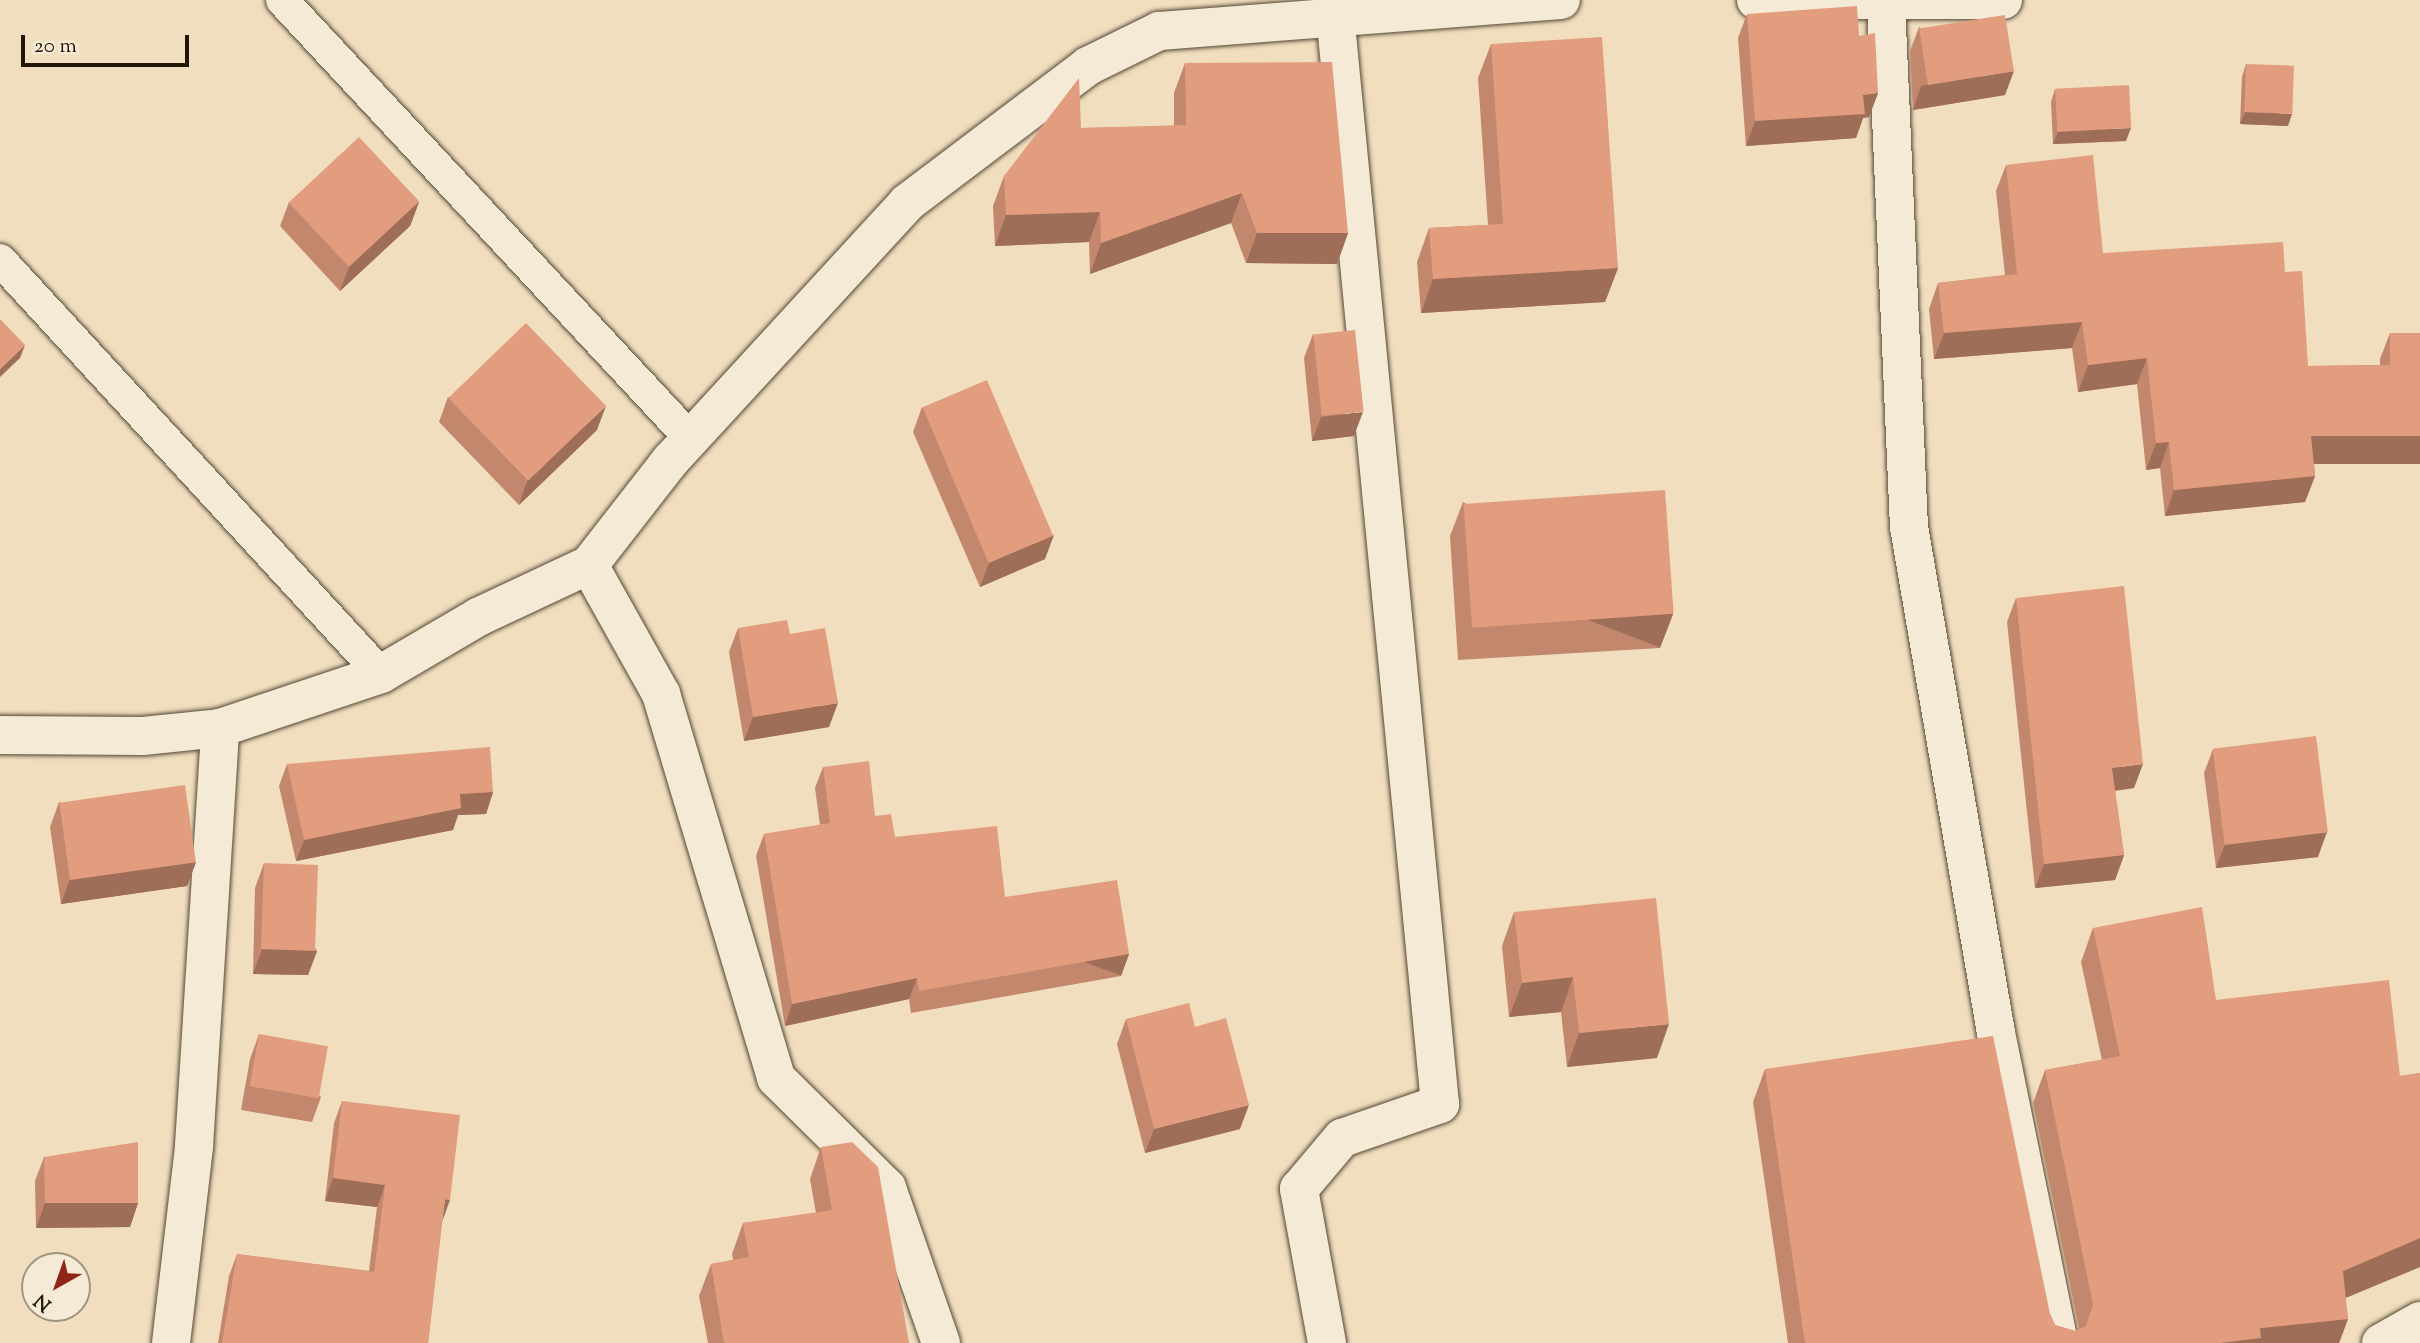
<!DOCTYPE html>
<style>
body{margin:0}
#map{position:relative;width:2420px;height:1343px;overflow:hidden;background:#f0debe;font-family:"Sorts Mill Goudy",serif}
div>[style]{position:absolute}
[style*='--x']{left:calc(var(--x)*1px);top:calc(var(--y)*1px);width:calc(var(--w)*1px);rotate:calc(var(--a)*1deg)}
.roads{filter:drop-shadow(0 0 2px #544735) drop-shadow(0 0 2px #544735)}
.service>*{height:32px;margin:-16px;padding:0 16px;transform-origin:16px;border-radius:16px;background:#f5ead5}
.minor>*{height:38px;margin:-19px;padding:0 19px;transform-origin:19px;border-radius:19px;background:#f5ead5}
.wall>*{inset:0;background:#c2876d}
.shaded-wall>*{inset:0;background:#9e6e59;transform-origin:0 0}
.building>*{inset:0;background:#e29d7f;transform-origin:0 0}
span{translate:-50% -50%;white-space:nowrap;text-align:center;line-height:1.15;-webkit-text-stroke:5px #f5ead5;paint-order:stroke}
.north{position:absolute;left:21px;top:1252px;width:70px;height:70px;box-sizing:border-box;background:#f5ead5;border:2px solid #a09583;border-radius:50%;rotate:220deg;font-size:19px;font-weight:700;line-height:28px;text-align:center;color:#201507}
.north::after{content:'';display:block;margin:auto;width:24px;height:32px;background:#8f2418;clip-path:polygon(50% 0,100% 100%,50% 72%,0 100%)}
.scale{position:absolute;left:21px;top:35px;width:168px;height:32px;box-sizing:border-box;border:4px solid #201507;border-top:0;padding-left:9px;font-size:21px;line-height:24px;white-space:nowrap;color:#201507;-webkit-text-stroke:5px #f5ead5;paint-order:stroke}
</style>
<div id="map">
<div class="roads">
<div class="service">
<i style="--x:282;--y:0;--w:600;--a:47.03"></i>
<i style="--x:0;--y:260;--w:563;--a:47.38"></i>
</div>
<div class="minor">
<i style="--x:1756;--y:0;--w:247;--a:0"></i>
<i style="--x:1886;--y:3;--w:525;--a:87.49"></i>
<i style="--x:1909;--y:527;--w:513;--a:80.24"></i>
<i style="--x:1996;--y:1033;--w:316;--a:78.5"></i>
<i style="--x:589;--y:565;--w:148;--a:60.8"></i>
<i style="--x:661;--y:694;--w:401;--a:73.3"></i>
<i style="--x:776;--y:1078;--w:156;--a:44.7"></i>
<i style="--x:887;--y:1188;--w:164;--a:70.8"></i>
<i style="--x:0;--y:735;--w:143;--a:0.4"></i>
<i style="--x:143;--y:736;--w:77;--a:-5.9"></i>
<i style="--x:220;--y:728;--w:170;--a:-18.5"></i>
<i style="--x:381;--y:674;--w:113;--a:-30.4"></i>
<i style="--x:478;--y:617;--w:123;--a:-25.1"></i>
<i style="--x:589;--y:565;--w:132;--a:-52.1"></i>
<i style="--x:670;--y:461;--w:350;--a:-47.4"></i>
<i style="--x:907;--y:203;--w:227;--a:-37.1"></i>
<i style="--x:1088;--y:66;--w:79;--a:-26.2"></i>
<i style="--x:1159;--y:31;--w:403;--a:-4.4"></i>
<i style="--x:171;--y:1343;--w:198;--a:-83.3"></i>
<i style="--x:194;--y:1146;--w:419;--a:-86.4"></i>
<i style="--x:1327;--y:1343;--w:157;--a:-100.3"></i>
<i style="--x:1299;--y:1189;--w:67;--a:-49.9"></i>
<i style="--x:1342;--y:1138;--w:104;--a:-19.1"></i>
<i style="--x:1440;--y:1104;--w:1095;--a:-95.5"></i>
<i style="--x:2381;--y:1343;--w:45;--a:-29.4"></i>
</div>
</div>
<div class="wall">
<i style="clip-path:polygon(1747px 14px,1859px 36px,1878px 93px,1869px 117px,1863px 118px,1856px 138px,1746px 146px,1738px 38px)"></i>
<i style="clip-path:polygon(1919px 27px,2005px 95px,1913px 110px,1910px 51px)"></i>
<i style="clip-path:polygon(1491px 44px,1618px 268px,1605px 302px,1421px 313px,1417px 262px,1429px 228px,1488px 225px,1478px 78px)"></i>
<i style="clip-path:polygon(1185px 63px,1348px 233px,1337px 264px,1246px 263px,1231px 223px,1090px 274px,1089px 242px,995px 246px,993px 206px,1004px 176px,1081px 128px,1174px 126px,1174px 93px)"></i>
<i style="clip-path:polygon(2246px 64px,2288px 126px,2240px 124px,2242px 77px)"></i>
<i style="clip-path:polygon(2055px 89px,2126px 141px,2053px 144px,2051px 102px)"></i>
<i style="clip-path:polygon(2006px 165px,2103px 253px,2285px 272px,2308px 366px,2380px 365px,2380px 359px,2390px 333px,2420px 333px,2420px 463px,2314px 462px,2315px 476px,2305px 502px,2165px 516px,2160px 468px,2146px 470px,2137px 384px,2078px 392px,2072px 348px,1934px 359px,1929px 309px,1938px 283px,2005px 275px,1996px 191px)"></i>
<i style="clip-path:polygon(289px 202px,419px 202px,410px 226px,340px 291px,280px 226px)"></i>
<i style="clip-path:polygon(1313px 334px,1354px 436px,1312px 441px,1304px 358px)"></i>
<i style="clip-path:polygon(448px 397px,597px 430px,519px 505px,439px 422px)"></i>
<i style="clip-path:polygon(922px 407px,1045px 559px,980px 587px,913px 432px)"></i>
<i style="clip-path:polygon(1463px 502px,1673px 614px,1660px 648px,1458px 660px,1450px 536px)"></i>
<i style="clip-path:polygon(2016px 598px,2134px 788px,2115px 791px,2124px 855px,2115px 880px,2035px 888px,2007px 622px)"></i>
<i style="clip-path:polygon(738px 628px,790px 634px,829px 727px,744px 741px,729px 652px)"></i>
<i style="clip-path:polygon(2213px 749px,2318px 857px,2216px 868px,2204px 773px)"></i>
<i style="clip-path:polygon(287px 764px,493px 792px,486px 814px,458px 815px,453px 830px,296px 861px,279px 786px)"></i>
<i style="clip-path:polygon(823px 767px,875px 816px,895px 837px,1005px 897px,1129px 954px,1121px 976px,911px 1013px,909px 999px,785px 1026px,756px 856px,764px 834px,820px 825px,815px 788px)"></i>
<i style="clip-path:polygon(59px 802px,196px 862px,187px 886px,61px 904px,50px 827px)"></i>
<i style="clip-path:polygon(264px 863px,317px 951px,308px 975px,253px 974px,255px 888px)"></i>
<i style="clip-path:polygon(1514px 912px,1657px 1058px,1567px 1067px,1561px 1012px,1509px 1017px,1502px 946px)"></i>
<i style="clip-path:polygon(2093px 928px,2216px 1000px,2400px 1076px,2420px 1073px,2420px 1267px,2345px 1298px,2348px 1319px,2339px 1343px,1788px 1343px,1753px 1102px,1765px 1069px,2050px 1314px,2055px 1325px,2075px 1331px,2079px 1329px,2033px 1103px,2045px 1070px,2102px 1060px,2081px 962px)"></i>
<i style="clip-path:polygon(1126px 1019px,1195px 1027px,1240px 1129px,1145px 1153px,1117px 1044px)"></i>
<i style="clip-path:polygon(259px 1034px,321px 1097px,312px 1122px,241px 1110px,250px 1059px)"></i>
<i style="clip-path:polygon(342px 1101px,442px 1221px,428px 1343px,218px 1343px,229px 1276px,237px 1254px,369px 1271px,377px 1207px,325px 1201px,334px 1123px)"></i>
<i style="clip-path:polygon(821px 1147px,909px 1343px,708px 1343px,699px 1296px,711px 1264px,733px 1260px,732px 1254px,743px 1223px,816px 1213px,810px 1179px)"></i>
<i style="clip-path:polygon(44px 1157px,138px 1203px,130px 1227px,36px 1228px,35px 1181px)"></i>
</div>
<div class="shaded-wall">
<i style="clip-path:polygon(2014px 71px,2005px 95px,1913px 110px,1921px 86px)"></i>
<i style="clip-path:polygon(1878px 93px,1869px 117px,1863px 118px,1856px 138px,1746px 146px,1755px 121px,1863px 95px)"></i>
<i style="clip-path:polygon(2245px 112px,2292px 114px,2288px 126px,2240px 124px)"></i>
<i style="clip-path:polygon(2131px 128px,2126px 141px,2053px 144px,2058px 132px)"></i>
<i style="clip-path:polygon(1242px 193px,1231px 223px,1090px 274px,1101px 243px)"></i>
<i style="clip-path:polygon(419px 202px,410px 226px,340px 291px,349px 267px)"></i>
<i style="clip-path:polygon(1100px 212px,1089px 242px,995px 246px,1006px 215px)"></i>
<i style="clip-path:polygon(1257px 233px,1348px 233px,1337px 264px,1246px 263px)"></i>
<i style="clip-path:polygon(1618px 268px,1605px 302px,1421px 313px,1433px 279px)"></i>
<i style="clip-path:polygon(2082px 322px,2072px 348px,1934px 359px,1944px 333px)"></i>
<i style="clip-path:polygon(25px 345px,20px 358px,0 377px,0 369px)"></i>
<i style="clip-path:polygon(2147px 358px,2137px 384px,2078px 392px,2088px 365px)"></i>
<i style="clip-path:polygon(606px 406px,597px 430px,519px 505px,527px 481px)"></i>
<i style="clip-path:polygon(1363px 412px,1354px 436px,1312px 441px,1321px 417px)"></i>
<i style="left:2311px;top:436px;width:109px;height:28px"></i>
<i style="clip-path:polygon(2169px 442px,2160px 468px,2146px 470px,2156px 443px)"></i>
<i style="clip-path:polygon(2315px 476px,2305px 502px,2165px 516px,2174px 490px)"></i>
<i style="clip-path:polygon(1054px 535px,1045px 559px,980px 587px,989px 563px)"></i>
<i style="left:1673px;top:614px;width:36px;height:202px;rotate:111deg"></i>
<i style="clip-path:polygon(838px 703px,829px 727px,744px 741px,753px 717px)"></i>
<i style="clip-path:polygon(2143px 764px,2134px 788px,2103px 792px,2112px 768px)"></i>
<i style="clip-path:polygon(493px 792px,486px 814px,458px 815px,453px 830px,296px 861px,304px 840px,460px 794px)"></i>
<i style="clip-path:polygon(2327px 832px,2318px 857px,2216px 868px,2225px 844px)"></i>
<i style="clip-path:polygon(2124px 855px,2115px 880px,2035px 888px,2044px 864px)"></i>
<i style="clip-path:polygon(196px 862px,187px 886px,61px 904px,70px 879px)"></i>
<i style="clip-path:polygon(262px 949px,317px 951px,308px 975px,253px 974px)"></i>
<i style="left:1129px;top:954px;width:23px;height:213px;rotate:110deg"></i>
<i style="clip-path:polygon(1573px 977px,1561px 1012px,1509px 1017px,1522px 983px)"></i>
<i style="clip-path:polygon(917px 978px,909px 999px,785px 1026px,792px 1004px)"></i>
<i style="clip-path:polygon(1669px 1024px,1657px 1058px,1567px 1067px,1579px 1033px)"></i>
<i style="clip-path:polygon(1249px 1105px,1240px 1129px,1145px 1153px,1154px 1129px)"></i>
<i style="clip-path:polygon(333px 1178px,385px 1185px,377px 1207px,325px 1201px)"></i>
<i style="clip-path:polygon(445px 1199px,450px 1200px,442px 1222px)"></i>
<i style="clip-path:polygon(45px 1203px,138px 1203px,130px 1227px,36px 1228px)"></i>
<i style="clip-path:polygon(2420px 1238px,2420px 1267px,2331px 1304px,2343px 1271px)"></i>
<i style="clip-path:polygon(2348px 1319px,2339px 1343px,2220px 1343px,2260px 1328px)"></i>
</div>
<div class="building">
<i style="clip-path:polygon(1857px 6px,1859px 36px,1875px 33px,1878px 93px,1863px 95px,1865px 114px,1755px 121px,1747px 14px)"></i>
<i style="left:2005px;top:15px;width:57px;height:87px;rotate:81deg"></i>
<i style="clip-path:polygon(1602px 37px,1618px 268px,1433px 279px,1429px 228px,1503px 224px,1491px 44px)"></i>
<i style="clip-path:polygon(1332px 62px,1348px 233px,1257px 233px,1242px 193px,1101px 243px,1100px 212px,1006px 215px,1004px 176px,1079px 78px,1081px 128px,1186px 125px,1185px 63px)"></i>
<i style="left:2246px;top:64px;width:48px;height:48px;rotate:2deg"></i>
<i style="left:2129px;top:85px;width:43px;height:74px;rotate:87deg"></i>
<i style="left:359px;top:137px;width:88px;height:96px;rotate:47deg"></i>
<i style="clip-path:polygon(2093px 155px,2103px 253px,2283px 242px,2285px 272px,2302px 271px,2308px 366px,2390px 365px,2390px 333px,2420px 333px,2420px 436px,2311px 436px,2315px 476px,2174px 490px,2169px 442px,2156px 443px,2147px 358px,2088px 365px,2082px 322px,1944px 333px,1938px 283px,2017px 274px,2006px 165px)"></i>
<i style="clip-path:polygon(0 319px,25px 345px,0 369px)"></i>
<i style="left:526px;top:323px;width:115px;height:108px;rotate:46deg"></i>
<i style="left:1355px;top:330px;width:82px;height:42px;rotate:84deg"></i>
<i style="left:987px;top:380px;width:169px;height:70px;rotate:67deg"></i>
<i style="left:1665px;top:490px;width:124px;height:202px;rotate:86deg"></i>
<i style="clip-path:polygon(2124px 586px,2143px 764px,2112px 768px,2124px 855px,2044px 864px,2016px 598px)"></i>
<i style="clip-path:polygon(787px 620px,790px 634px,825px 628px,838px 703px,753px 717px,738px 628px)"></i>
<i style="left:2316px;top:736px;width:97px;height:104px;rotate:83deg"></i>
<i style="clip-path:polygon(490px 747px,493px 792px,460px 794px,461px 808px,304px 840px,287px 764px)"></i>
<i style="clip-path:polygon(869px 761px,875px 816px,891px 814px,895px 837px,997px 826px,1005px 897px,1117px 880px,1129px 954px,919px 991px,917px 978px,792px 1004px,764px 834px,830px 823px,823px 767px)"></i>
<i style="left:185px;top:785px;width:78px;height:127px;rotate:82deg"></i>
<i style="left:264px;top:863px;width:54px;height:86px;rotate:2deg"></i>
<i style="clip-path:polygon(1656px 898px,1669px 1024px,1579px 1033px,1573px 977px,1522px 983px,1514px 912px)"></i>
<i style="clip-path:polygon(2202px 907px,2216px 1000px,2389px 980px,2400px 1076px,2420px 1073px,2420px 1238px,2343px 1271px,2348px 1319px,2260px 1328px,2261px 1338px,2220px 1343px,1805px 1343px,1765px 1069px,1993px 1036px,2050px 1314px,2055px 1325px,2075px 1331px,2086px 1326px,2093px 1305px,2045px 1070px,2120px 1056px,2093px 928px)"></i>
<i style="clip-path:polygon(1189px 1003px,1195px 1027px,1226px 1018px,1249px 1105px,1154px 1129px,1126px 1019px)"></i>
<i style="left:259px;top:1034px;width:70px;height:53px;rotate:10deg"></i>
<i style="clip-path:polygon(342px 1101px,460px 1115px,450px 1200px,445px 1199px,428px 1343px,222px 1343px,237px 1254px,374px 1272px,385px 1185px,333px 1178px)"></i>
<i style="clip-path:polygon(138px 1142px,138px 1203px,45px 1203px,44px 1157px)"></i>
<i style="clip-path:polygon(852px 1142px,878px 1167px,909px 1343px,724px 1343px,711px 1264px,749px 1257px,743px 1223px,832px 1210px,821px 1147px)"></i>
</div>
<div class="north">N</div>
<div class="scale">20 m</div>
</div>
